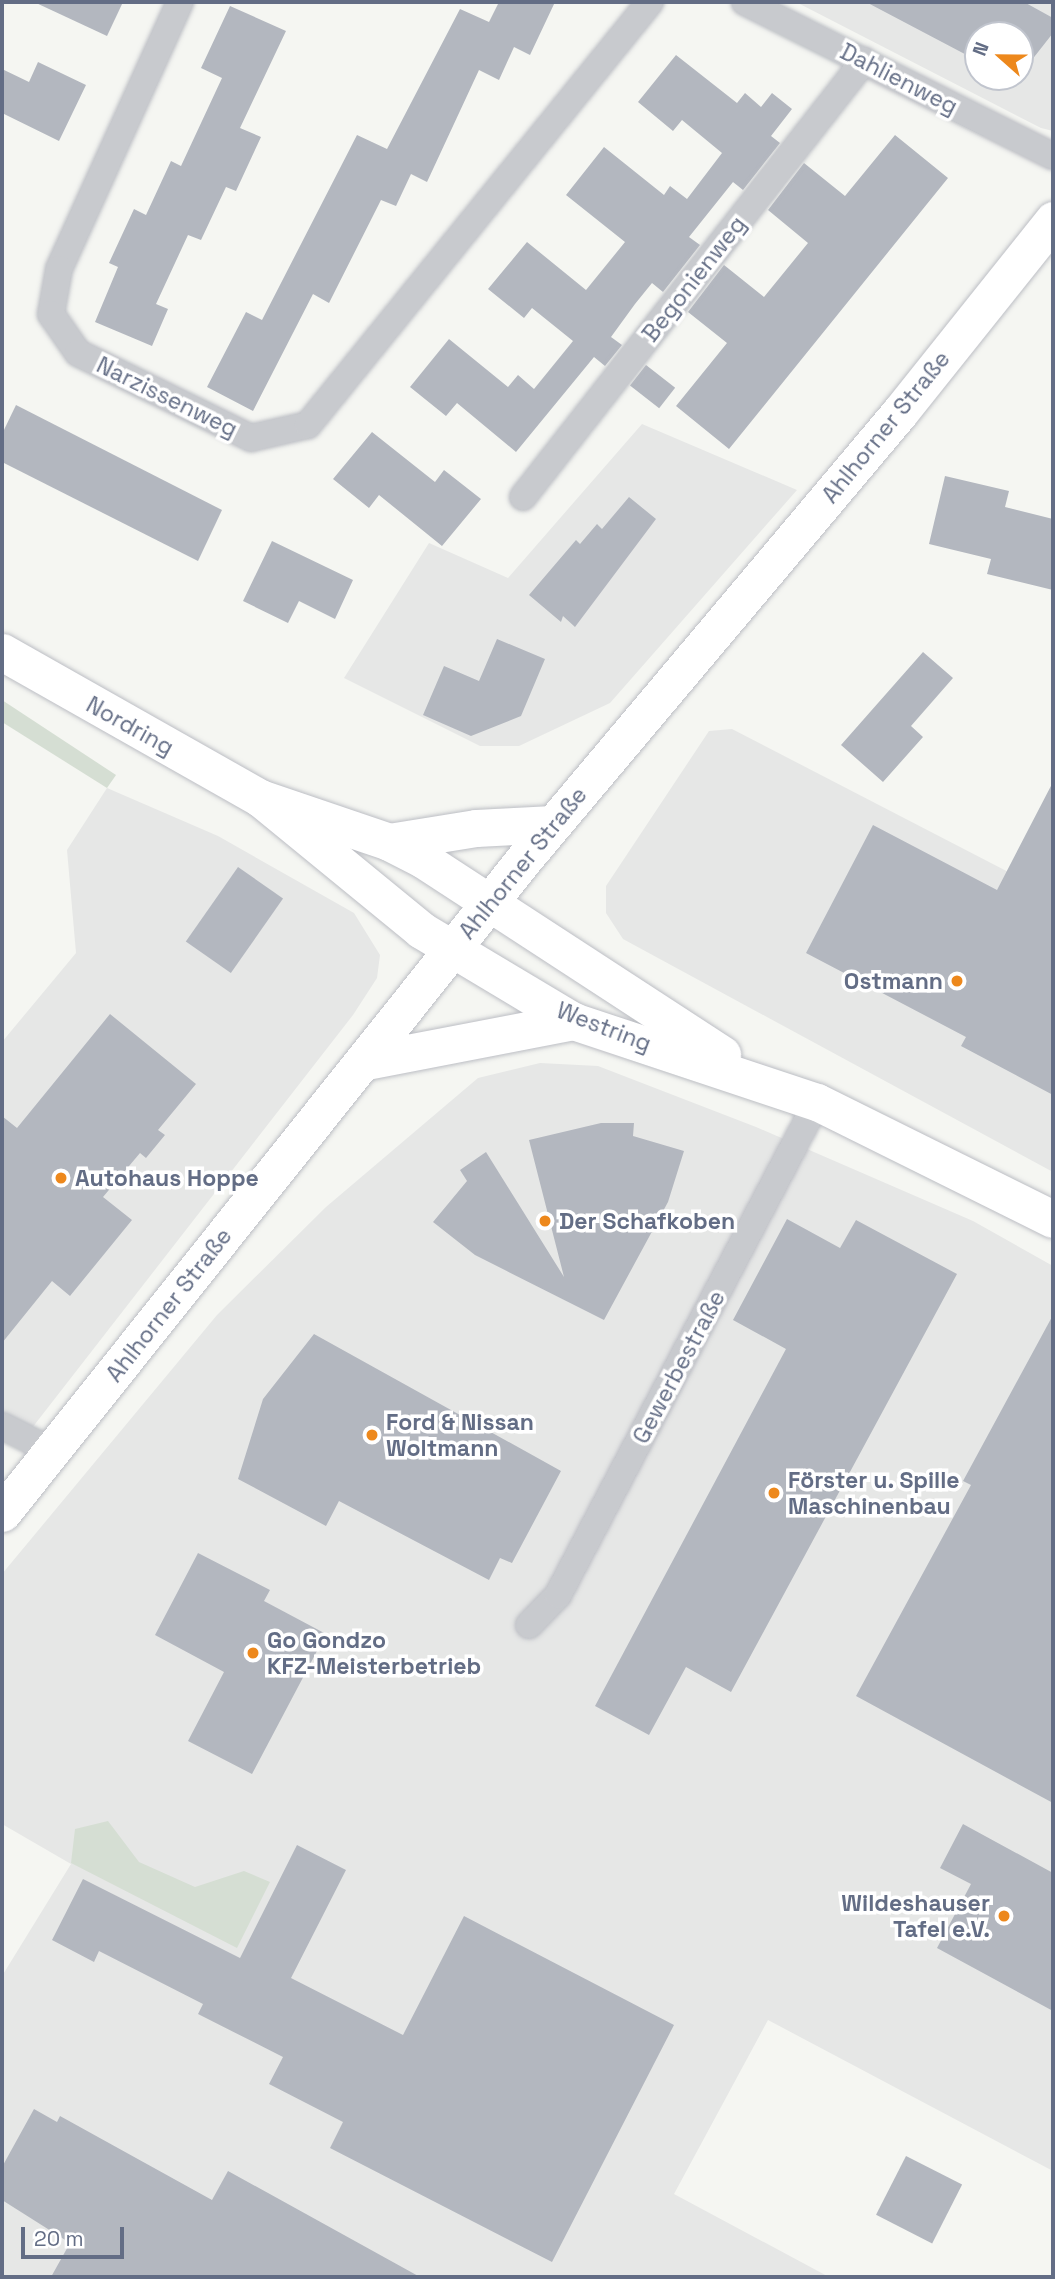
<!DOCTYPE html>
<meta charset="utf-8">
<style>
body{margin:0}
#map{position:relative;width:1055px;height:2279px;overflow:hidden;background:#f5f6f2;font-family:"Space Grotesk",sans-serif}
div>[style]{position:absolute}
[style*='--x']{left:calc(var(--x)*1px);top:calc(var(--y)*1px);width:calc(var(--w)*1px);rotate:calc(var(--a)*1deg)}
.built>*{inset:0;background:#e6e7e6}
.green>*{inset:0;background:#d5ded3}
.building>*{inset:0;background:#b3b7bf;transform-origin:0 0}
.roads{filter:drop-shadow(0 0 2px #bcbec4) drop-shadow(0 0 2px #bcbec4)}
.street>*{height:26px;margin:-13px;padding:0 13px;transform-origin:13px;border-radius:13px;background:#c8cace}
.secondary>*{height:37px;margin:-18.5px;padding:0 18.5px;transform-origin:18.5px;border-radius:18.5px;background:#fff}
.dots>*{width:19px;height:19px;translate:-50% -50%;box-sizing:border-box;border:4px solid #fff;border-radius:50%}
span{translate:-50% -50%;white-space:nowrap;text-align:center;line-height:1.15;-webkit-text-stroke:7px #fff;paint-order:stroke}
.street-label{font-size:23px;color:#636d85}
.poi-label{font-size:23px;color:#636d85;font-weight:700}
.right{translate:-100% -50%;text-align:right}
.left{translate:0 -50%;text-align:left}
.frame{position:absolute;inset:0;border:4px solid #636d85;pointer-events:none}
.north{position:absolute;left:964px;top:21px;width:70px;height:70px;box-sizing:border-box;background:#fff;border:2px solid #c1c5ce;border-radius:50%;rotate:291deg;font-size:19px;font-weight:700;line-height:28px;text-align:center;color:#636d85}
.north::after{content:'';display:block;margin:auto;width:24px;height:32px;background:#ed881c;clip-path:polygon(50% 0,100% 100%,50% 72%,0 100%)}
.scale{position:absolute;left:21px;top:2227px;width:103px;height:32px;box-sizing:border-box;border:4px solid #636d85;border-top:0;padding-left:9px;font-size:21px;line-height:24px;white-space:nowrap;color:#636d85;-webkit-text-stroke:5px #fff;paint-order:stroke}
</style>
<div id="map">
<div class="built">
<i style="clip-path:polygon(evenodd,796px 2px,1053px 2px,1053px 131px,1041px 128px,796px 2px,978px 35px,1020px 35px,1020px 77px,978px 77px,978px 35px)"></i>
<i style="clip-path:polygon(642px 424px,797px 490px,610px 703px,519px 746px,480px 746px,344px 678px,429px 543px,508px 578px)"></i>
<i style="clip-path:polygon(732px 729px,1053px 895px,1053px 1172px,623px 939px,606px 913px,606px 886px,709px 731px)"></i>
<i style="clip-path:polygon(107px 788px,218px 836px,354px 913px,380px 955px,377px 978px,353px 1015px,32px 1428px,2px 1412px,2px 1042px,76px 953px,67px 850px)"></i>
<i style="clip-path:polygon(540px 1063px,598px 1066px,756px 1127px,973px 1221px,1053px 1266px,1053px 2171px,768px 2020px,674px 2194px,829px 2277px,2px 2277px,2px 1976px,71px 1864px,2px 1824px,2px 1574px,217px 1315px,326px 1207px,478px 1078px)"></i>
</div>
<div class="green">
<i style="clip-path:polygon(2px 700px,116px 775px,107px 788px,2px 722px)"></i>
<i style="clip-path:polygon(108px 1821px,139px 1862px,195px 1887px,244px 1871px,270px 1882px,237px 1948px,71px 1863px,75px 1829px)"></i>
</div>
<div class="building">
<i style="clip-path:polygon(34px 2px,123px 2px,107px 36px)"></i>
<i style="clip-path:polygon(499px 2px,555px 2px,530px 55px,514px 47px,499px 80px,479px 70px,427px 182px,411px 174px,396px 206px,381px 200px,329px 303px,313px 294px,253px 411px,207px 387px,246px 312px,262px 320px,357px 135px,387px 149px,460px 9px,489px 22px)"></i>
<i style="clip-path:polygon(866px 2px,1024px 2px,1053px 18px,1053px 33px,1020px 75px,1020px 35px,978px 35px,978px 61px)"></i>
<i style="clip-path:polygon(230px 6px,286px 31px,240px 128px,261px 137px,236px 191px,226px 187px,201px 240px,188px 235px,156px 304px,168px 309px,152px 346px,95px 322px,118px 267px,109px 263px,134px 209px,146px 215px,171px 161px,181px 166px,222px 78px,201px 68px)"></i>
<i style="clip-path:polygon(676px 55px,737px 103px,745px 93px,761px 107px,772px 93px,792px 109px,771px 136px,780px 143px,743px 190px,733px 182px,689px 237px,700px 245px,663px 292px,652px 283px,635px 304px,611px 337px,622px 345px,605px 366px,594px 357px,516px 452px,457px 403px,446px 416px,410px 387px,449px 339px,508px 387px,518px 375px,534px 389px,573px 341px,532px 308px,524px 318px,488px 289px,527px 242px,586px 290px,625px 242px,566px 195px,604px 147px,664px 195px,670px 186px,687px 199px,722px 153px,682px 120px,673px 131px,638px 102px)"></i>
<i style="clip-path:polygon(38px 62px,86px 85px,59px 141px,2px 113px,2px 69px,29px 82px)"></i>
<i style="clip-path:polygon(895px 135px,948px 178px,729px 449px,676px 406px,727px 343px,688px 312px,724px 265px,764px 297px,808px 243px,768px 210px,804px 163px,845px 196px)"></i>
<i style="left:646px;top:365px;width:37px;height:26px;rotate:38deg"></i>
<i style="clip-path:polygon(16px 405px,222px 510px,198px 561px,2px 462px,2px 434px)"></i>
<i style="clip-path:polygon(372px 432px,435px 482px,444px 470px,481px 499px,442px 546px,379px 495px,369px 508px,333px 479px)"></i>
<i style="clip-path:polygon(945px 476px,1009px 491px,1005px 507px,1053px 519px,1053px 590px,987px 574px,991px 559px,929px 544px)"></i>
<i style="clip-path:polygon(629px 497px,656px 519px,575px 627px,563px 616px,561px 622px,529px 595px,576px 540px,580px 544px,597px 524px,602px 529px)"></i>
<i style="clip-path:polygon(272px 541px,353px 580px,335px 619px,299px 601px,288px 623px,243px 601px)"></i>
<i style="clip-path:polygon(497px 639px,545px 659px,521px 716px,471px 736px,423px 715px,444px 666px,479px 681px)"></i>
<i style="clip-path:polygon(923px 652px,953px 678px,911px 726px,923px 737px,883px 782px,841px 745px)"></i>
<i style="clip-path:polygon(1053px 782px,1053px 1095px,961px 1046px,966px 1037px,806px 953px,873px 825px,997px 890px)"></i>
<i style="left:238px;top:867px;width:55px;height:91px;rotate:35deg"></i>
<i style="clip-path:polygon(110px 1014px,196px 1084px,158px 1130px,165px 1135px,146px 1158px,140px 1153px,103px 1197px,132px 1220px,70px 1296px,52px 1281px,2px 1343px,2px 1116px,17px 1128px)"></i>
<i style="clip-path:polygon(601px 1123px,634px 1123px,633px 1136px,684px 1151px,668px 1202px,604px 1320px,475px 1255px,433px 1222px,467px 1181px,460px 1170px,486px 1152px,564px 1277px,529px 1140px)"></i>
<i style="clip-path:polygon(787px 1219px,840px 1248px,856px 1220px,957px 1274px,731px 1692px,686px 1667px,649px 1735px,595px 1706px,786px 1349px,733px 1320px)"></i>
<i style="clip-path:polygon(1053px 1315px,1053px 1803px,856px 1696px,971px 1485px,963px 1481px)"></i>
<i style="clip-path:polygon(314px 1334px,561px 1471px,512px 1563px,500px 1558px,489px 1580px,339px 1501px,326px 1526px,238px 1479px,263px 1399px)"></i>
<i style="clip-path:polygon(198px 1553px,270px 1590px,264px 1601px,326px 1634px,252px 1774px,188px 1741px,224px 1672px,155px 1635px)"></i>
<i style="clip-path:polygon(963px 1824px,1053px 1873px,1053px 2011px,937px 1948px,971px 1884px,940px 1868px)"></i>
<i style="clip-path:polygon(297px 1845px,346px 1870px,291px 1978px,403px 2035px,464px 1916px,674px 2025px,552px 2262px,330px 2148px,343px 2122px,269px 2084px,283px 2057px,198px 2014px,203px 2004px,99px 1951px,94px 1962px,52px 1940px,83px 1879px,240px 1958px)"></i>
<i style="clip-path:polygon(34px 2109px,57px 2122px,60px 2116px,212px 2200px,228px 2171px,420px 2277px,51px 2277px,70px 2243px,2px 2200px,2px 2167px)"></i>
<i style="left:906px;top:2156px;width:63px;height:66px;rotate:27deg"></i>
</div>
<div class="roads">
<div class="street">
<i style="--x:180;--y:2;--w:293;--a:114.4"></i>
<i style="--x:59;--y:269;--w:46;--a:100.1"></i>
<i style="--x:51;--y:314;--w:47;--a:55.3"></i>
<i style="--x:78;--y:353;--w:193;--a:26.2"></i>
<i style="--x:251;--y:438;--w:58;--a:-12.8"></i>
<i style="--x:308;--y:425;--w:544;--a:-51.04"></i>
<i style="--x:745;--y:2;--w:344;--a:26.6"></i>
<i style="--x:523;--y:497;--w:554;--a:-51.97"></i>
<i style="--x:2;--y:1426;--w:56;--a:26.6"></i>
<i style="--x:529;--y:1625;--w:42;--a:-46"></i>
<i style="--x:558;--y:1595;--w:557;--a:-62.28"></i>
</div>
<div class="secondary">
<i style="--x:2;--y:652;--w:296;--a:29.5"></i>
<i style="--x:260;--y:798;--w:136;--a:18.8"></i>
<i style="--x:389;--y:842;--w:39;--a:27"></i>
<i style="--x:424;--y:860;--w:356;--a:33.1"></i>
<i style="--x:260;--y:798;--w:208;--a:39.3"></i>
<i style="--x:421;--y:930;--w:177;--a:30.9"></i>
<i style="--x:573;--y:1021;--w:257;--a:18.4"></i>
<i style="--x:817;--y:1102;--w:263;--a:26.4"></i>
<i style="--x:389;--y:842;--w:88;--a:-9.1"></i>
<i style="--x:476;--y:828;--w:77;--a:-3"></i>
<i style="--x:366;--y:1061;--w:211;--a:-10.9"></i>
<i style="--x:2;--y:1513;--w:837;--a:-51.4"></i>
<i style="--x:524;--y:859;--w:584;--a:-49.93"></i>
<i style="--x:900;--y:412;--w:246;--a:-51.4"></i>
</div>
</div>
<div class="dots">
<i style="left:957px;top:981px;background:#ed881c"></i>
<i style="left:61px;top:1178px;background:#ed881c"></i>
<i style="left:545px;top:1221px;background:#ed881c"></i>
<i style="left:372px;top:1435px;background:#ed881c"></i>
<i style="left:774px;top:1493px;background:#ed881c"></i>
<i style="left:253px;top:1653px;background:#ed881c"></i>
<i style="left:1004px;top:1916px;background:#ed881c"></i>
</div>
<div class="street-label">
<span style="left:899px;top:79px;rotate:27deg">Dahlienweg</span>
<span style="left:694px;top:279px;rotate:-52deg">Begonienweg</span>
<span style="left:167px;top:397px;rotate:26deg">Narzissenweg</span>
<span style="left:886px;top:427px;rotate:-51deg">Ahlhorner Straße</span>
<span style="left:130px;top:726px;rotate:29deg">Nordring</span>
<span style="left:523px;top:863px;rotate:-51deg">Ahlhorner Straße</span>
<span style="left:604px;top:1027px;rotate:21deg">Westring</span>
<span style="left:169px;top:1305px;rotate:-52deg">Ahlhorner Straße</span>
<span style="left:679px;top:1367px;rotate:-62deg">Gewerbestraße</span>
</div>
<div class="poi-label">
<span class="right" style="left:943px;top:981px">Ostmann</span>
<span class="left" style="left:75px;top:1178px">Autohaus Hoppe</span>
<span class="left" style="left:559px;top:1221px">Der Schafkoben</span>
<span class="left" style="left:386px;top:1435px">Ford &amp; Nissan<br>Woltmann</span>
<span class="left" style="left:788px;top:1493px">Förster u. Spille<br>Maschinenbau</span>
<span class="left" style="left:267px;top:1653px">Go Gondzo<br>KFZ-Meisterbetrieb</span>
<span class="right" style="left:990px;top:1916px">Wildeshauser<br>Tafel e.V.</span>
</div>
<div class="frame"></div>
<div class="north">N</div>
<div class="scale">20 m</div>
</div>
